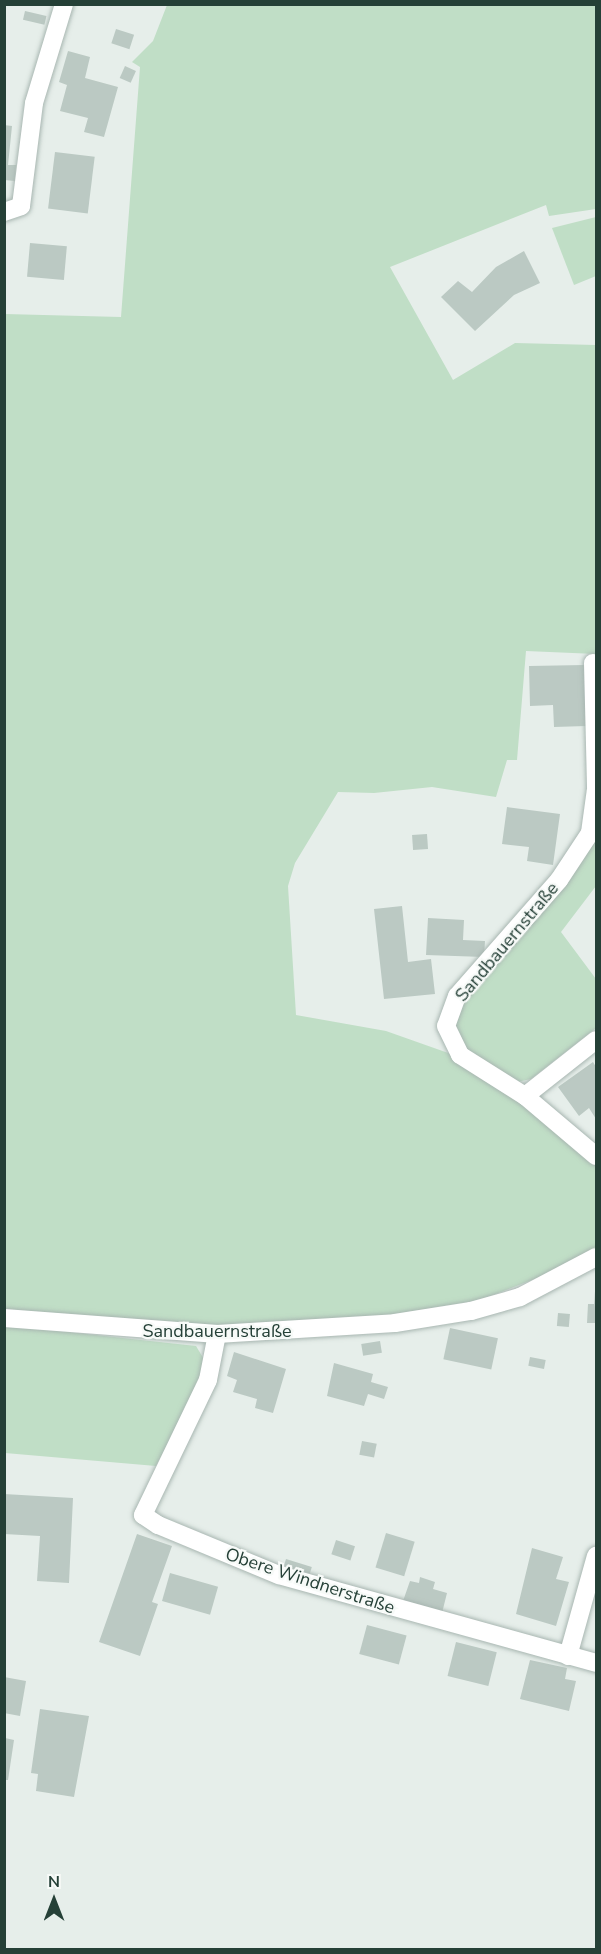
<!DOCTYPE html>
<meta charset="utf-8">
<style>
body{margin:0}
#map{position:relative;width:601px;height:1954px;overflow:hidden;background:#e6eeea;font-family:"Nunito Sans",sans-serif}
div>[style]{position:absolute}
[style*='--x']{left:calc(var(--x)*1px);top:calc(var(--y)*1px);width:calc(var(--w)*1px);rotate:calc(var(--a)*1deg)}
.green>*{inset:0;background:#c0dec6}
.building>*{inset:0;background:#bbc9c3;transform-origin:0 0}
.roads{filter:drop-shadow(0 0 2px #a8b6b1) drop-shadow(0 0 2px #a8b6b1)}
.minor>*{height:18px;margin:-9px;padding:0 9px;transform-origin:9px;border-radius:9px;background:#fff}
span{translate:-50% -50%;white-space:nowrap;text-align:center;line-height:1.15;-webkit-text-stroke:4.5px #f7faf8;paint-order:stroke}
.street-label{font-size:18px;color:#254037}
.frame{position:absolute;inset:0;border:6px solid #254037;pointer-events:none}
.north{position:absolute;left:24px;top:1870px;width:60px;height:60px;-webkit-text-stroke:4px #f7faf8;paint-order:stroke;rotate:0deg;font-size:16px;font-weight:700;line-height:24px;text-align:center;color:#254037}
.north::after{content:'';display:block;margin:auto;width:21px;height:27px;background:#254037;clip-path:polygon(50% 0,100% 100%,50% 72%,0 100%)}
</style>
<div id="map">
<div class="green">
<i style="clip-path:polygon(167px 5px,596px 5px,596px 209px,549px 216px,546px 205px,390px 267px,453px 380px,515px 343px,596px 345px,596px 654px,526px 651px,517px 760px,507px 760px,496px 797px,432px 787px,374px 793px,338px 792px,295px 863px,288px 886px,296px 1015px,386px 1031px,451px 1054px,524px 1102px,596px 1161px,596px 1248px,573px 1264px,480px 1300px,378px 1317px,214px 1326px,5px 1309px,5px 314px,121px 317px,140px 67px,132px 62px,153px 41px)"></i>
<i style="clip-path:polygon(596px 217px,596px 276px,574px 285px,552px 228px)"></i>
<i style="clip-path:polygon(596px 828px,596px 886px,561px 932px,596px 979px,596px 1028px,531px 1079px,517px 1082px,467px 1052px,453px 1032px,457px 1006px)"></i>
<i style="clip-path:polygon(4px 1325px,196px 1346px,205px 1361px,205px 1373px,156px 1466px,5px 1453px)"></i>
</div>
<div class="building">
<i style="left:25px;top:11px;width:22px;height:9px;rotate:13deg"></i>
<i style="left:116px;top:29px;width:19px;height:15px;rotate:18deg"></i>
<i style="clip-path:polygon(68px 51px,90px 57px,85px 78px,118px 87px,104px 137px,84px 132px,88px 118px,60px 111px,67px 85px,59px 82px)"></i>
<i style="left:125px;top:66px;width:12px;height:13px;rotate:24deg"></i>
<i style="clip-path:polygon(4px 125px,12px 126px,8px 165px,16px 165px,15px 181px,4px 180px)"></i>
<i style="left:55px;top:152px;width:40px;height:57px;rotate:7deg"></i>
<i style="left:30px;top:243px;width:37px;height:34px;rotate:5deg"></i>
<i style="clip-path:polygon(524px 251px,540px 283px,514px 295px,475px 331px,441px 297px,458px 281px,472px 292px,496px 267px)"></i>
<i style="clip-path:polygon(584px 665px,586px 726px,554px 727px,553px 705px,530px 706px,529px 666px)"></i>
<i style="clip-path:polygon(507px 807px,560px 814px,553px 865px,527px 861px,529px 847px,502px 844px)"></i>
<i style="left:427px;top:834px;width:15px;height:15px;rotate:86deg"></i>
<i style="clip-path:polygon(402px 906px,408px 962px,431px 959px,435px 994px,384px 999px,374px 909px)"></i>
<i style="clip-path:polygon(428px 918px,464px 920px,463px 940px,485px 941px,484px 957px,426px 955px)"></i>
<i style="clip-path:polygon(593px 1062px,596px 1067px,596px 1119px,589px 1108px,579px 1116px,558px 1087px)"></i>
<i style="clip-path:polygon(594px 1291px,596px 1323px,587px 1323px,588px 1304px,594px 1304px)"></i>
<i style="left:558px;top:1313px;width:12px;height:13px;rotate:5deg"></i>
<i style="left:450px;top:1328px;width:49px;height:32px;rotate:12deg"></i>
<i style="left:380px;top:1341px;width:12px;height:19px;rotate:81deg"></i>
<i style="clip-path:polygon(234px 1352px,286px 1369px,273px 1413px,255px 1408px,257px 1399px,233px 1392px,237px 1380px,227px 1376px)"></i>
<i style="left:530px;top:1357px;width:16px;height:9px;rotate:11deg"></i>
<i style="clip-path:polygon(334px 1363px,373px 1374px,371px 1382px,388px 1387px,384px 1399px,368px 1394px,364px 1406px,327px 1396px)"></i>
<i style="left:362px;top:1441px;width:15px;height:14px;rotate:11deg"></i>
<i style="clip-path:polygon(4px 1494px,73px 1498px,69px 1583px,37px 1581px,40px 1536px,4px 1534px)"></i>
<i style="left:386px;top:1533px;width:30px;height:36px;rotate:17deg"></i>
<i style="clip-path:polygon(137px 1534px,172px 1546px,152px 1602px,158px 1604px,140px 1656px,99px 1642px)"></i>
<i style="left:336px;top:1540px;width:20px;height:15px;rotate:18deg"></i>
<i style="clip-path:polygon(532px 1548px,563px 1557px,556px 1579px,569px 1582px,556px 1626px,516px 1614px)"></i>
<i style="left:286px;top:1559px;width:27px;height:7px;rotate:17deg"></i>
<i style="left:170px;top:1573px;width:50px;height:29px;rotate:16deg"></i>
<i style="clip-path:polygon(420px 1577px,435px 1582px,433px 1589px,447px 1593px,442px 1613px,403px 1601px,410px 1581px,419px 1583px)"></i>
<i style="left:367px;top:1625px;width:41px;height:30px;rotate:15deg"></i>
<i style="left:456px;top:1642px;width:42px;height:35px;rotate:14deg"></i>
<i style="clip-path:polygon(530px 1660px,567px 1668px,565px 1679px,576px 1681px,569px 1711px,520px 1699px)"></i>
<i style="clip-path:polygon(4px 1677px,26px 1681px,20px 1716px,4px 1713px)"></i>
<i style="clip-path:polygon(40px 1709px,89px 1716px,74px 1797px,36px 1791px,38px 1774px,31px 1773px)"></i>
<i style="clip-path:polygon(5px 1738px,14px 1740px,8px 1780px,5px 1780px)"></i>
</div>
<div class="roads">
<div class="minor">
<i style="--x:4;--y:212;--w:18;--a:-19"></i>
<i style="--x:21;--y:206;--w:104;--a:-82.8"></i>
<i style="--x:34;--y:103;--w:103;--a:-73.1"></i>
<i style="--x:593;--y:663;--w:126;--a:88.6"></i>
<i style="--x:596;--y:789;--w:44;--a:97.8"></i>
<i style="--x:590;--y:833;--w:56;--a:123.4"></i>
<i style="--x:559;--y:880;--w:154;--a:131.3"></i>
<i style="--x:457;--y:996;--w:32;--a:110"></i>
<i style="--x:446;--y:1026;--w:32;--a:64"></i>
<i style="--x:460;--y:1055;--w:77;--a:32.2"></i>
<i style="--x:525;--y:1096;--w:93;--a:40.2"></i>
<i style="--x:525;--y:1096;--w:90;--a:-38.3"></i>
<i style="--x:4;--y:1318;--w:214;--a:4.3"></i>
<i style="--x:217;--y:1334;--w:178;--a:-3.5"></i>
<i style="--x:395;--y:1323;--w:77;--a:-9"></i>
<i style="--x:471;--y:1311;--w:51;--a:-15.9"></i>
<i style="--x:520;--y:1297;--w:86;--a:-27.8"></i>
<i style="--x:217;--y:1334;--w:47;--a:101.1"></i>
<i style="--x:208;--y:1380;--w:150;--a:115.7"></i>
<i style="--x:143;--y:1515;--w:18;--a:34"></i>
<i style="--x:158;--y:1525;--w:131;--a:22.5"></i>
<i style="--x:279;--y:1575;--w:329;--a:15.5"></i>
<i style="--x:568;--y:1656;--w:104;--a:-74.4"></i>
</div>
</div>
<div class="street-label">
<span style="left:507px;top:942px;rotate:-50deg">Sandbauernstraße</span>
<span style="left:217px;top:1331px">Sandbauernstraße</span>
<span style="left:310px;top:1581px;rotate:18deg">Obere Windnerstraße</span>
</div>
<div class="frame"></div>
<div class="north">N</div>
</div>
